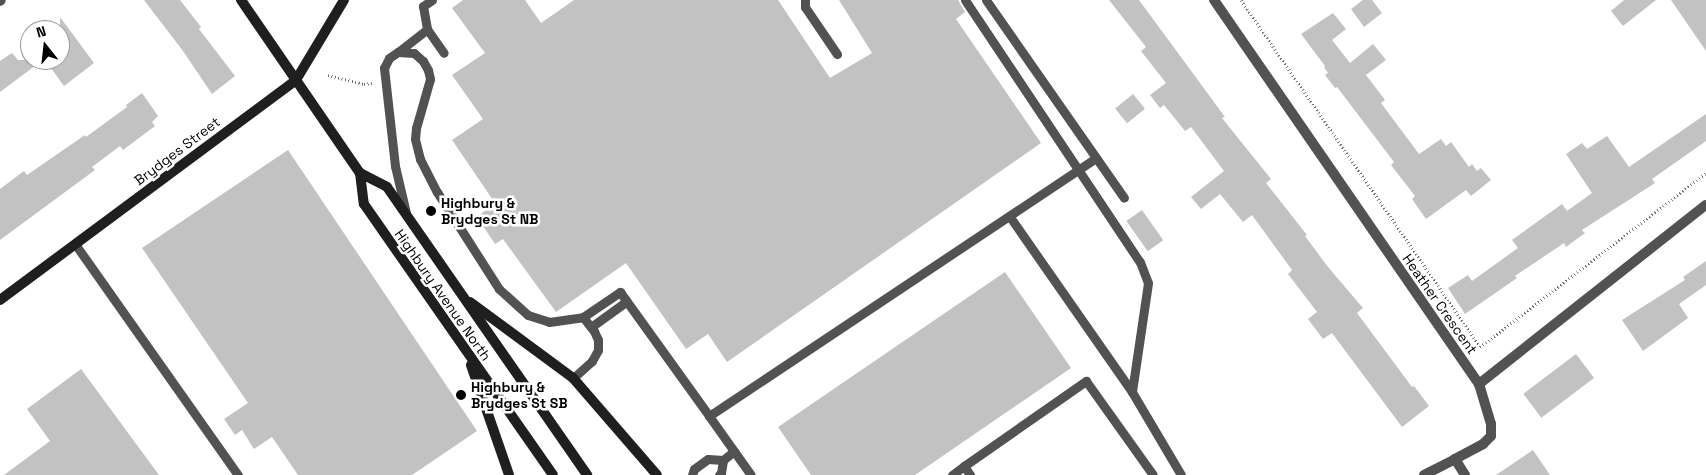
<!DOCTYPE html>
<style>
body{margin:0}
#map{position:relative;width:1706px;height:475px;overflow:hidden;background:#fff;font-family:"Space Grotesk",sans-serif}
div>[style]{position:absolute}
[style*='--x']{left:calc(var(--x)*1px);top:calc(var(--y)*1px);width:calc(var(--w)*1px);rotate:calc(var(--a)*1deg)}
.building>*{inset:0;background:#c2c2c2;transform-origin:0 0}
.path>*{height:3px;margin-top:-1.5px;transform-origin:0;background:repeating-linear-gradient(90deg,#747474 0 1px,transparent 0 3.5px)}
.lane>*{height:9px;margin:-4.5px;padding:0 4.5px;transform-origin:4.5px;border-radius:4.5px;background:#525252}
.street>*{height:10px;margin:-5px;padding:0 5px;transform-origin:5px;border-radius:5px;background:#525252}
.secondary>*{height:10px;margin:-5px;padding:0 5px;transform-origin:5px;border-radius:5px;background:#1f1f1f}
.dots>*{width:14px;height:14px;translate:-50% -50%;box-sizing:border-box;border:2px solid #fff;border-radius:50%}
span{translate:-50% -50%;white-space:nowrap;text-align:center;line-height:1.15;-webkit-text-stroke:5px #fff;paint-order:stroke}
.street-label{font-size:14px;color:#000}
.poi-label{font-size:14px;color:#000;font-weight:700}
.left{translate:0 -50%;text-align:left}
.north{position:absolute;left:20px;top:20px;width:50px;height:50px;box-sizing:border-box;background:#fff;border:1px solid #999;border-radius:50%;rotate:344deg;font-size:14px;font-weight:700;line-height:20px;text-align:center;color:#000}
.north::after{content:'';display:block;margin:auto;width:18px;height:22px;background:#000;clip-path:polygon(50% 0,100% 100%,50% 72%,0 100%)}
</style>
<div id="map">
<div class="building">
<i style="clip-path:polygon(144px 0,180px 0,201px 27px,199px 29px,235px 76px,212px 94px,183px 51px)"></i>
<i style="clip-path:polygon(463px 0,525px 0,541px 23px,574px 0,778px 0,830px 78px,872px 53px,839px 0,958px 0,965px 12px,956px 19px,1041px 143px,727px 362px,708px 334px,686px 349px,626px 263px,556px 312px,503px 239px,495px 244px,477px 217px,495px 203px,452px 140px,483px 119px,452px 75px,485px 53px,452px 8px)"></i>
<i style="clip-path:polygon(1109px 0,1139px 0,1225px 117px,1222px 118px,1271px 179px,1266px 183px,1307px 235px,1305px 236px,1328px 267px,1363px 308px,1357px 313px,1412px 387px,1414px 386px,1429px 406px,1402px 427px,1332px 333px,1323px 339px,1308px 319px,1317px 312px,1288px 274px,1292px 270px,1252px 215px,1243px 222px,1220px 194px,1201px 209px,1191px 197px,1224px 171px,1191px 127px,1185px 131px,1164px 105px,1160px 108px,1150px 95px,1166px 83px,1141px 51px,1146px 47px)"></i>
<i style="clip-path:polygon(1363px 0,1372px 0,1382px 13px,1364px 27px,1351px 9px)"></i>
<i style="clip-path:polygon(1624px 0,1656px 0,1623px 26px,1611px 11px)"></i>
<i style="clip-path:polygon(1671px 0,1706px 0,1706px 51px)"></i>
<i style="clip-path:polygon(1333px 13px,1346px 29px,1332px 40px,1350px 63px,1373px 44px,1386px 60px,1366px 75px,1385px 100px,1381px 103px,1419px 154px,1441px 139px,1446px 146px,1451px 142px,1469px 167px,1472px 164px,1477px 171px,1481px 168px,1491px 180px,1471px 196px,1466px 190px,1426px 219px,1412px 199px,1415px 196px,1391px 165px,1394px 162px,1337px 87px,1335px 88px,1325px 75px,1328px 73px,1324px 67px,1325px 66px,1301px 34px)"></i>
<i style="clip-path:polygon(60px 17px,94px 63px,64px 86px,45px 60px,60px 60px)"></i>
<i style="clip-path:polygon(12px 53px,18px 60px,43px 60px,0 92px,0 61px)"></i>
<i style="clip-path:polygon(142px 93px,158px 116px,152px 122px,155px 126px,123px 150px,120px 146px,92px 167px,95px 170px,0 240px,0 189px,24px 171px,27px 175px,85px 135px,86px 137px,127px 107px,126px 105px)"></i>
<i style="left:1133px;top:94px;width:19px;height:23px;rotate:51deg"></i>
<i style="clip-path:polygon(1706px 114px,1706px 141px,1652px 179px,1655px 183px,1582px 230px,1585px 233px,1566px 247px,1564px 243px,1515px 276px,1517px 278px,1465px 314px,1448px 288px,1468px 275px,1472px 281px,1518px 248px,1512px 240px,1562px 204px,1567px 211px,1592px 193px,1566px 154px,1582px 143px,1587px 149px,1607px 136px,1629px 167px)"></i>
<i style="clip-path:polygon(288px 150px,477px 431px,412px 475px,298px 475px,272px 437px,254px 449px,242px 430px,235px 435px,224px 419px,248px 403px,142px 248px)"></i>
<i style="left:1142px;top:210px;width:37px;height:19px;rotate:55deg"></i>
<i style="clip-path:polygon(1706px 261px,1706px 285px,1679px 304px,1688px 318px,1643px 351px,1622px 320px,1685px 280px,1683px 277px)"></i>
<i style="clip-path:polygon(1005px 272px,1071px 368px,915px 475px,811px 475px,778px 427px)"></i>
<i style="left:1576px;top:354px;width:30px;height:66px;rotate:53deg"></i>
<i style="clip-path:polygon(81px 369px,159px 475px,4px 475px,50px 441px,27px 409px)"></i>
<i style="clip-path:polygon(1533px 450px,1550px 475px,1496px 475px)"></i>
</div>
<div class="path">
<i style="--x:1241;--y:0;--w:421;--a:55.4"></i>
<i style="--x:1480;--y:347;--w:285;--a:-37.6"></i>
<i style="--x:328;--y:75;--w:37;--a:14"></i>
<i style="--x:364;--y:84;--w:8;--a:-7"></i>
</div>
<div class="lane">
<i style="--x:432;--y:0;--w:11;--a:146"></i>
<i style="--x:423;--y:6;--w:23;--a:80"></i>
<i style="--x:427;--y:29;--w:29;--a:55"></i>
<i style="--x:805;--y:0;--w:7;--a:90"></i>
<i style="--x:805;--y:7;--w:57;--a:55.8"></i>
<i style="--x:965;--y:0;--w:315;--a:56.3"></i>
<i style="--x:1140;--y:262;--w:22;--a:69"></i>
<i style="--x:1148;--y:283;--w:110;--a:98.4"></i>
<i style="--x:986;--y:0;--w:241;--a:55.1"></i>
<i style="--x:398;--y:52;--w:37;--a:-38"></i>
<i style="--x:406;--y:213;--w:48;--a:-103.2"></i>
<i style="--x:395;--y:166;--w:99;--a:-96.4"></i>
<i style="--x:384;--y:68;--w:11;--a:-63"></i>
<i style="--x:389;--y:58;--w:11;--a:-34"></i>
<i style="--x:398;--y:52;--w:16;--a:4"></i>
<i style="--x:414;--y:53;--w:12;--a:42"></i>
<i style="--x:423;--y:61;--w:10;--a:61"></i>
<i style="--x:428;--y:70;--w:9;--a:77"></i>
<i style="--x:430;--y:79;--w:51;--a:105.9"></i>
<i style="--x:416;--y:128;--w:11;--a:95"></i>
<i style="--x:415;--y:139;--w:21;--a:76"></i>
<i style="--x:420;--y:159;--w:37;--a:63"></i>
<i style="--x:437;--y:192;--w:115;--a:57.4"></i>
<i style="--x:499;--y:289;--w:39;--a:42"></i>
<i style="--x:528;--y:315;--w:22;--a:18"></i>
<i style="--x:549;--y:322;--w:34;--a:-8"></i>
<i style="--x:583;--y:317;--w:18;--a:52"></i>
<i style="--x:594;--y:331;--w:10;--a:66"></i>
<i style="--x:598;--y:340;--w:10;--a:90"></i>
<i style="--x:598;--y:350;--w:13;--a:119"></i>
<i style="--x:592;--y:361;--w:25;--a:138"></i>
<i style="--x:1010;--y:217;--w:213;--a:55.1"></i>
<i style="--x:1132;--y:392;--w:96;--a:59.4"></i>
<i style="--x:75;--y:244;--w:283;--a:54.8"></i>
<i style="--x:583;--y:317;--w:45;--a:-34"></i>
<i style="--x:620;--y:292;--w:153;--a:54.3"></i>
<i style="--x:709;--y:416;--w:465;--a:-33.7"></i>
<i style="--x:591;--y:327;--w:44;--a:-35.8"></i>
<i style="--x:709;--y:416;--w:72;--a:54.6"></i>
<i style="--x:964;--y:466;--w:149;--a:-34.9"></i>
<i style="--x:1086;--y:381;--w:115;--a:54.5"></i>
<i style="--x:692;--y:475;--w:6;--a:-72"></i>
<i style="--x:694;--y:469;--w:17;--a:-36"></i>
<i style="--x:708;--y:459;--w:15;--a:4"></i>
<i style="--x:723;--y:460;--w:14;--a:-39"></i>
<i style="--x:719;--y:475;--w:3;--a:-45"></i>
<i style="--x:721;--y:473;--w:13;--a:-81"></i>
<i style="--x:952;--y:475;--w:15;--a:-37"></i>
<i style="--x:964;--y:466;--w:11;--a:56"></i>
</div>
<div class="street">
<i style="--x:1214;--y:0;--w:467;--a:55.4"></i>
<i style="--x:1479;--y:384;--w:289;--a:-38.3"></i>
<i style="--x:0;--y:1;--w:1;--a:-45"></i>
<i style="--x:1424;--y:475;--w:35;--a:-27"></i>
<i style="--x:1465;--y:475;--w:19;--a:-122"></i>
<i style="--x:1455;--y:459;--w:32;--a:-28"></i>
<i style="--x:1483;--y:444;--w:11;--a:-45"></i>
<i style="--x:1491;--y:436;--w:12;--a:-90"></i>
<i style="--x:1491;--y:424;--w:42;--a:-106.7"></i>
</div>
<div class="secondary">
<i style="--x:241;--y:0;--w:210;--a:55.5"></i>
<i style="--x:360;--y:173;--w:31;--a:83"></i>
<i style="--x:364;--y:204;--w:330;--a:55.1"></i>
<i style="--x:360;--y:173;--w:30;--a:27"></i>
<i style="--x:387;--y:187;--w:351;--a:55.2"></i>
<i style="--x:0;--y:300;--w:369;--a:-36.6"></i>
<i style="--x:296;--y:80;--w:93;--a:-59"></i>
<i style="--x:470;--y:302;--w:128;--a:36.4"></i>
<i style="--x:573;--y:378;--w:128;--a:49.1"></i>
<i style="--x:471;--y:365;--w:116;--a:70.9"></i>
</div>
<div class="dots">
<i style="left:431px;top:211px;background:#000"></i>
<i style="left:461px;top:395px;background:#000"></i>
</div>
<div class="street-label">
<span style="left:177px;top:151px;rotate:-37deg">Brydges Street</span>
<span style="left:443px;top:295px;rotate:55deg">Highbury Avenue North</span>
<span style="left:1440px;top:304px;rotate:55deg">Heather Crescent</span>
</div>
<div class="poi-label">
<span class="left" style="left:441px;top:211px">Highbury &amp;<br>Brydges St NB</span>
<span class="left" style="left:471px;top:395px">Highbury &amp;<br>Brydges St SB</span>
</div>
<div class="north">N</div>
</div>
